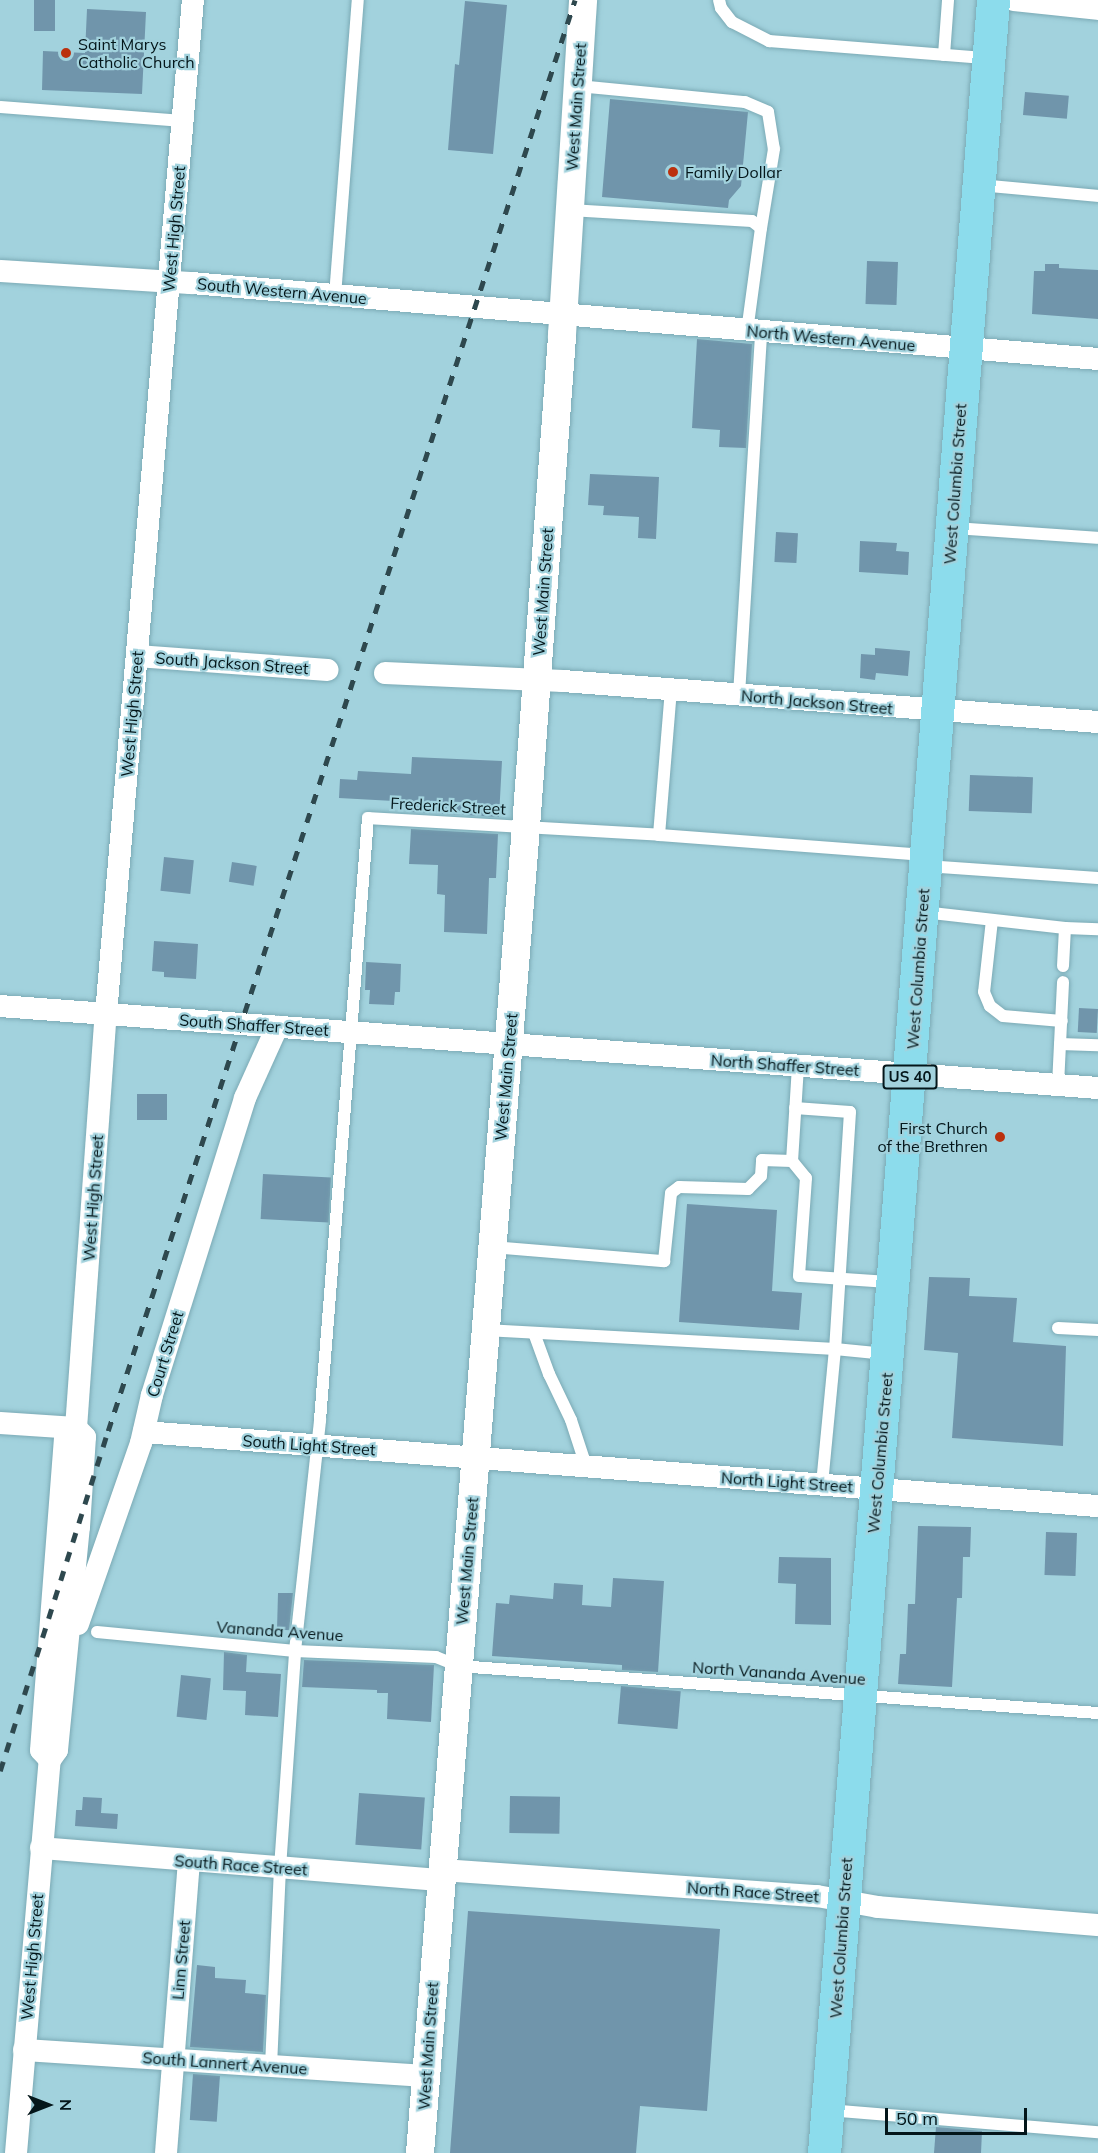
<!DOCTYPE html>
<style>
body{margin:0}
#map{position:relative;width:1098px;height:2153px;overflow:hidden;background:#a2d2dd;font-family:Mulish,sans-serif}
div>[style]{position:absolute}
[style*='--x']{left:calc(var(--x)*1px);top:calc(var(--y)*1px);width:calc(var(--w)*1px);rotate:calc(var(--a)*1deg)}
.building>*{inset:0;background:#7095ab;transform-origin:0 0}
.roads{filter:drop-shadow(0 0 2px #7baab5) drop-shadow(0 0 2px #7baab5)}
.service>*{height:12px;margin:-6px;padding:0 6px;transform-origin:6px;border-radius:6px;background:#fff}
.minor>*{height:22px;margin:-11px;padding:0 11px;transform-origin:11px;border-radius:11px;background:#fff}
.tertiary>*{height:28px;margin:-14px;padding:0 14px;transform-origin:14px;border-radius:14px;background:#fff}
.primary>*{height:33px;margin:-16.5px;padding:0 16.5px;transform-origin:16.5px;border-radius:16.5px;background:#8cdcec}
.rail>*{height:4.5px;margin-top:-2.25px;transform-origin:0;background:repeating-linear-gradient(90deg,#2e484e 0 10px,transparent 0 20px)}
.dots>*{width:16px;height:16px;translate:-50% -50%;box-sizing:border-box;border:3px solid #a2d2dd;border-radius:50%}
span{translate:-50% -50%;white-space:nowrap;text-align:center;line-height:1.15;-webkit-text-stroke:4.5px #a2d2dd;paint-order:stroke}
.shield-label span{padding:2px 4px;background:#a2d2dd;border:2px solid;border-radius:4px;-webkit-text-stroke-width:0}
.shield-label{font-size:15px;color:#04161a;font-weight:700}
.poi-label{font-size:16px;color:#04161a}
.left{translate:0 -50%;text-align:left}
.right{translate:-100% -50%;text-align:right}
.street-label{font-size:16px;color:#04161a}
.north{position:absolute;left:18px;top:2075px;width:60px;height:60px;-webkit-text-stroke:4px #a2d2dd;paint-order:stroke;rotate:90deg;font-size:16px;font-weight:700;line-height:24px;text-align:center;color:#04161a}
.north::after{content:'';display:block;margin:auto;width:21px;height:27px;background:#04161a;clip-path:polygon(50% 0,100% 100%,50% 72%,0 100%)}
.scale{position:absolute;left:885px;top:2108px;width:142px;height:27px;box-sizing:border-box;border:3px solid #04161a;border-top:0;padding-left:8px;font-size:18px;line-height:21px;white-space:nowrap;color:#04161a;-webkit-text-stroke:4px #a2d2dd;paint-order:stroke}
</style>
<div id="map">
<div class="building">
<i style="left:34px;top:0;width:21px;height:31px"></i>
<i style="clip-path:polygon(465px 1px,507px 5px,493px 154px,448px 150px,455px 64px,459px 65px)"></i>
<i style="clip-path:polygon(87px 9px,146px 12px,142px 94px,42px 90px,43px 51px,85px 53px)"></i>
<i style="left:1025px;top:92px;width:44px;height:23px;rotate:5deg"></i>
<i style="clip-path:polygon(610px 99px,748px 112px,741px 186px,729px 200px,728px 208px,602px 197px)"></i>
<i style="left:867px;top:261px;width:31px;height:43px;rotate:2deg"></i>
<i style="clip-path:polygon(1045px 264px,1059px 264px,1059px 268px,1098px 270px,1098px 319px,1032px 314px,1034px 271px,1045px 271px)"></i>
<i style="clip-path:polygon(697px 339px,752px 344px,746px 448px,719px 447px,720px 430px,692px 428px)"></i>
<i style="clip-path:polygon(590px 474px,659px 477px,656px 539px,638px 538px,639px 517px,603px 515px,604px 506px,588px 505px)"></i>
<i style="left:776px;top:532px;width:22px;height:30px;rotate:3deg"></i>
<i style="clip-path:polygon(860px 541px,897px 543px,896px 551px,909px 552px,908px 575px,859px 572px)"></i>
<i style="clip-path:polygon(875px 648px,910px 651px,908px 676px,876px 673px,875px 680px,860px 678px,861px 654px,875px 655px)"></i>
<i style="clip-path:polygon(412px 757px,502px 761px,499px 817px,411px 812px,412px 802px,339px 798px,340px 779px,357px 780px,358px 771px,411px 774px)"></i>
<i style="left:970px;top:775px;width:63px;height:36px;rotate:2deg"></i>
<i style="clip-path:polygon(411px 829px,498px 834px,496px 878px,489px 878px,487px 934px,444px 932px,445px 895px,437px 894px,438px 865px,409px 864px)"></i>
<i style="left:164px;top:857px;width:30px;height:34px;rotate:6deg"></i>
<i style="left:232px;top:862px;width:25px;height:20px;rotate:9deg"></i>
<i style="clip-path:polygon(154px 941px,198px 944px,196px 979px,164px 977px,164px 972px,152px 971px)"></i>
<i style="clip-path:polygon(366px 962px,401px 964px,400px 992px,395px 992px,394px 1005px,369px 1004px,370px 990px,365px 990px)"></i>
<i style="left:1079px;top:1008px;width:19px;height:24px;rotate:3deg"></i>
<i style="left:137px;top:1094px;width:30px;height:26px"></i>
<i style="left:263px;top:1174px;width:68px;height:45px;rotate:3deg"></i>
<i style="clip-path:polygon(687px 1204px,777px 1210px,772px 1291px,802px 1293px,799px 1330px,679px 1322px)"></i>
<i style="clip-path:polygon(929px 1277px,970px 1278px,969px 1296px,1017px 1298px,1013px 1342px,1066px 1346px,1063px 1446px,952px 1438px,958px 1353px,924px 1350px)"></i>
<i style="clip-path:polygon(918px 1526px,971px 1527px,970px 1557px,963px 1557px,962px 1598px,957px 1598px,952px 1687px,898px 1684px,900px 1654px,906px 1654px,908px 1604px,915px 1604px)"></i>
<i style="left:1046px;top:1532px;width:31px;height:43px;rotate:2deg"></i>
<i style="clip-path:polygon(779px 1557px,831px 1558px,831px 1625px,795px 1624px,796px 1584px,778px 1583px)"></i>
<i style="clip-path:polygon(613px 1578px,664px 1581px,658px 1672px,622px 1670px,622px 1665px,492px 1656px,496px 1603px,509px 1604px,510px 1595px,553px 1599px,554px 1583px,583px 1585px,582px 1605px,611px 1607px)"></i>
<i style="clip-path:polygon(278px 1593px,293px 1593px,289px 1630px,277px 1630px)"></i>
<i style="clip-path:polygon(224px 1652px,247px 1655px,246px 1672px,281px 1674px,278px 1717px,245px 1715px,246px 1691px,223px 1690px)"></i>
<i style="clip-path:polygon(304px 1660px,434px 1665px,431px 1722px,387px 1719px,388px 1693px,377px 1693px,377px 1690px,302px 1687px)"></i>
<i style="left:181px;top:1675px;width:30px;height:42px;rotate:6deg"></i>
<i style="left:621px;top:1686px;width:60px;height:38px;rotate:5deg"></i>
<i style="left:359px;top:1793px;width:66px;height:52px;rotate:4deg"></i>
<i style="left:510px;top:1796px;width:50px;height:37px;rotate:1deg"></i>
<i style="clip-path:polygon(83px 1797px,102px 1798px,101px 1813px,118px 1814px,117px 1829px,75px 1826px,76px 1810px,82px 1810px)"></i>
<i style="clip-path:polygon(468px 1911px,720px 1929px,707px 2111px,640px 2106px,636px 2153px,450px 2153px)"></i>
<i style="clip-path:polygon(197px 1965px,215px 1967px,215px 1978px,246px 1980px,245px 1993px,266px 1995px,263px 2052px,190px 2047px)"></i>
<i style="left:193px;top:2074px;width:27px;height:46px;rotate:4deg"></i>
<i style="clip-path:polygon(936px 2127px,982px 2131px,981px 2153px,934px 2153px)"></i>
</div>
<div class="roads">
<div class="service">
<i style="--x:719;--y:0;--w:8;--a:76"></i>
<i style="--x:721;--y:8;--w:18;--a:52"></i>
<i style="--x:732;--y:22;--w:42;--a:27.2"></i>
<i style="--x:769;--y:41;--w:219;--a:4.5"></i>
<i style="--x:944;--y:55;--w:55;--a:-85.8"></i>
<i style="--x:578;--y:86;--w:168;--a:5.5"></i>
<i style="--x:745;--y:102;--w:25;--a:23"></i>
<i style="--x:768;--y:112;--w:37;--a:81"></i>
<i style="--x:774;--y:149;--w:80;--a:99.3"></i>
<i style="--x:0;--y:107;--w:184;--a:4.4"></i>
<i style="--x:980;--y:185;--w:119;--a:5.3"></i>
<i style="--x:570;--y:210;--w:182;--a:3.5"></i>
<i style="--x:752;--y:221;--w:11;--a:38"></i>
<i style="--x:761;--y:228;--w:104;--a:97.7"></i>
<i style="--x:335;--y:296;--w:297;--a:-85.6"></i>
<i style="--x:953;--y:528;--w:145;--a:3.9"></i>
<i style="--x:739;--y:695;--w:363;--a:-86.5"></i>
<i style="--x:659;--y:835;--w:145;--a:-85.3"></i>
<i style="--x:926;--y:866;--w:172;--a:4"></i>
<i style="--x:923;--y:912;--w:143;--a:6.4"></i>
<i style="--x:1065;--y:928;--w:38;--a:93"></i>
<i style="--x:992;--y:920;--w:72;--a:96.3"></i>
<i style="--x:984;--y:992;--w:15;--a:67"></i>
<i style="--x:990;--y:1006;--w:16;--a:38"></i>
<i style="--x:1003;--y:1016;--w:59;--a:4.8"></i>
<i style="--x:1065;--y:928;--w:33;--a:2"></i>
<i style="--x:1060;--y:1044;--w:38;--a:2"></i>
<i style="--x:798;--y:1066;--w:95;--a:93.6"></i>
<i style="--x:792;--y:1161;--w:22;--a:51"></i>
<i style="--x:806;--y:1178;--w:98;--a:94.1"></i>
<i style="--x:799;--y:1276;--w:91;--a:3.8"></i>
<i style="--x:1058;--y:1085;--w:103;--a:-87.2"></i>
<i style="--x:795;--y:1108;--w:55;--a:4.2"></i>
<i style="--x:850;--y:1112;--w:237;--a:93.6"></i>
<i style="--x:835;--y:1349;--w:51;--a:5.6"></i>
<i style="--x:492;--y:1247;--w:173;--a:4.7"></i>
<i style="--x:664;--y:1261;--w:68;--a:-84.1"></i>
<i style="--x:671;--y:1193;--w:10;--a:-37"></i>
<i style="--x:679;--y:1187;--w:69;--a:1.7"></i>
<i style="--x:748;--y:1189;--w:18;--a:-45"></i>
<i style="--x:761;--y:1176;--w:16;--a:-86"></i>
<i style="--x:762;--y:1160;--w:30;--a:2"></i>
<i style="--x:1058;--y:1328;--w:40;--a:2.9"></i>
<i style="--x:485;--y:1330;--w:351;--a:3.1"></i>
<i style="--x:835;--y:1349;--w:136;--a:95.5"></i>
<i style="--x:534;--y:1333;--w:44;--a:69.9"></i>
<i style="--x:549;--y:1374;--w:51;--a:64.4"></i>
<i style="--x:571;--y:1420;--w:48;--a:71.9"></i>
<i style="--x:97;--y:1632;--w:199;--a:5.5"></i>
<i style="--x:295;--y:1651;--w:141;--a:2.4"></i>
<i style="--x:436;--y:1657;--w:24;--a:22"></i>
<i style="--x:458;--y:1666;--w:642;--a:4.2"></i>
<i style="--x:271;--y:2066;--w:198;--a:-87.4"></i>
<i style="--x:280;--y:1868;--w:218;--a:-86"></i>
<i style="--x:295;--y:1651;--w:232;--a:-83.8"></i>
<i style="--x:320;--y:1420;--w:604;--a:-85.44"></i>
<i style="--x:368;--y:818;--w:291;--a:3.3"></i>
<i style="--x:659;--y:835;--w:267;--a:4.3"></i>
<i style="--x:828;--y:2110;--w:271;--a:4.7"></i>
</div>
<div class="minor">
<i style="--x:1014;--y:0;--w:84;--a:6.1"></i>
<i style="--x:0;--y:271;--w:191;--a:3.6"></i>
<i style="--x:191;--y:283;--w:910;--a:4.79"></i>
<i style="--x:137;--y:656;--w:191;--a:4.2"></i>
<i style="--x:385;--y:673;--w:178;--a:2.6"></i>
<i style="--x:563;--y:681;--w:537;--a:4.38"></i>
<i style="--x:0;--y:1006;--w:1101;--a:4.27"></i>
<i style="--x:0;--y:1423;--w:76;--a:3.8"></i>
<i style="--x:144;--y:1432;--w:957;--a:4.44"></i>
<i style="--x:78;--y:1624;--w:192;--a:-70.8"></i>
<i style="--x:141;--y:1443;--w:49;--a:-77.1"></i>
<i style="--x:152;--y:1395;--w:311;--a:-72.6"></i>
<i style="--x:245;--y:1098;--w:78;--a:-65.7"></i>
<i style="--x:50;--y:1760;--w:13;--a:-132"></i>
<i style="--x:41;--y:1750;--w:314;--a:-85.6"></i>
<i style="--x:65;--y:1437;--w:14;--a:-39"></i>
<i style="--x:76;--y:1428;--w:415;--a:-85.9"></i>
<i style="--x:106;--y:1014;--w:1018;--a:-85.1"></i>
<i style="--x:41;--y:1848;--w:401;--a:4.6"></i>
<i style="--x:442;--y:1870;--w:376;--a:4"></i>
<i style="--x:817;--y:1896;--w:62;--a:10.2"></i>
<i style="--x:878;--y:1907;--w:221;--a:4.7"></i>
<i style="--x:24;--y:2050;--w:403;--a:3.7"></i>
<i style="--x:16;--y:2153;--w:394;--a:-85.1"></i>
<i style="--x:50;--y:1760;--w:12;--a:-55"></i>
<i style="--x:57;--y:1750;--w:224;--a:-84.4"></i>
<i style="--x:79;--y:1527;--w:90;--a:-86.2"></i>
<i style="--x:85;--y:1437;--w:13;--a:-135"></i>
<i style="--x:166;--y:2153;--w:293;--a:-85.5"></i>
</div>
<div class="tertiary">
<i style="--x:420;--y:2153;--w:1330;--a:-85.43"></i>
<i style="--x:526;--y:827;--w:493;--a:-85.8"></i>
<i style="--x:562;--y:335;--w:336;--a:-86.4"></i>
</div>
<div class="primary">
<i style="--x:824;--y:2153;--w:2160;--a:-85.51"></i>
</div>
</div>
<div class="rail">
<i style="--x:0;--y:1771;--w:357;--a:-72.4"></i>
<i style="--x:108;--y:1431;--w:1505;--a:-71.93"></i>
</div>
<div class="dots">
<i style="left:66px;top:53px;background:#bb310e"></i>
<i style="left:673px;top:172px;background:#bb310e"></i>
<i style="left:1000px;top:1137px;background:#bb310e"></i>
</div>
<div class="shield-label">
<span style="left:910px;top:1077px">US 40</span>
</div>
<div class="poi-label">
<span class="left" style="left:78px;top:53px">Saint Marys<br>Catholic Church</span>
<span class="left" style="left:685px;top:172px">Family Dollar</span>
<span class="right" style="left:988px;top:1137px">First Church<br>of the Brethren</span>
</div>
<div class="street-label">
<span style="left:576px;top:107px;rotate:-86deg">West Main Street</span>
<span style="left:174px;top:229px;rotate:-85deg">West High Street</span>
<span style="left:282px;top:291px;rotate:5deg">South Western Avenue</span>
<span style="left:831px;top:338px;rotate:5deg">North Western Avenue</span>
<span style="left:955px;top:484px;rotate:-86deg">West Columbia Street</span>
<span style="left:543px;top:592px;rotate:-86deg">West Main Street</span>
<span style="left:232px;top:663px;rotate:4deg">South Jackson Street</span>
<span style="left:817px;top:702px;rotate:5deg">North Jackson Street</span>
<span style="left:132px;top:714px;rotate:-85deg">West High Street</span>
<span style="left:448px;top:806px;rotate:3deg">Frederick Street</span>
<span style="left:918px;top:969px;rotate:-86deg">West Columbia Street</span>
<span style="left:254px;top:1025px;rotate:4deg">South Shaffer Street</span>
<span style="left:785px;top:1065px;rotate:4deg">North Shaffer Street</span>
<span style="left:506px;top:1077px;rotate:-85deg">West Main Street</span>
<span style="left:93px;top:1198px;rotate:-86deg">West High Street</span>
<span style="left:165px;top:1354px;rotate:-73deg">Court Street</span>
<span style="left:309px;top:1445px;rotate:4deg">South Light Street</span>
<span style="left:880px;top:1453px;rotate:-85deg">West Columbia Street</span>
<span style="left:787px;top:1482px;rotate:4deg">North Light Street</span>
<span style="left:467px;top:1561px;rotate:-85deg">West Main Street</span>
<span style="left:280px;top:1631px;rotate:4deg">Vananda Avenue</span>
<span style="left:779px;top:1673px;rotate:4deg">North Vananda Avenue</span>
<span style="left:241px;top:1865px;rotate:4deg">South Race Street</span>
<span style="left:753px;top:1892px;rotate:4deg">North Race Street</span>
<span style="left:841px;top:1938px;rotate:-86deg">West Columbia Street</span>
<span style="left:32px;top:1957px;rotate:-85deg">West High Street</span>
<span style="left:181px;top:1960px;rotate:-85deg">Linn Street</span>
<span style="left:428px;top:2046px;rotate:-86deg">West Main Street</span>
<span style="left:225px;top:2063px;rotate:4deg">South Lannert Avenue</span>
</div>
<div class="north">N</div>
<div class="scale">50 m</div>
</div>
